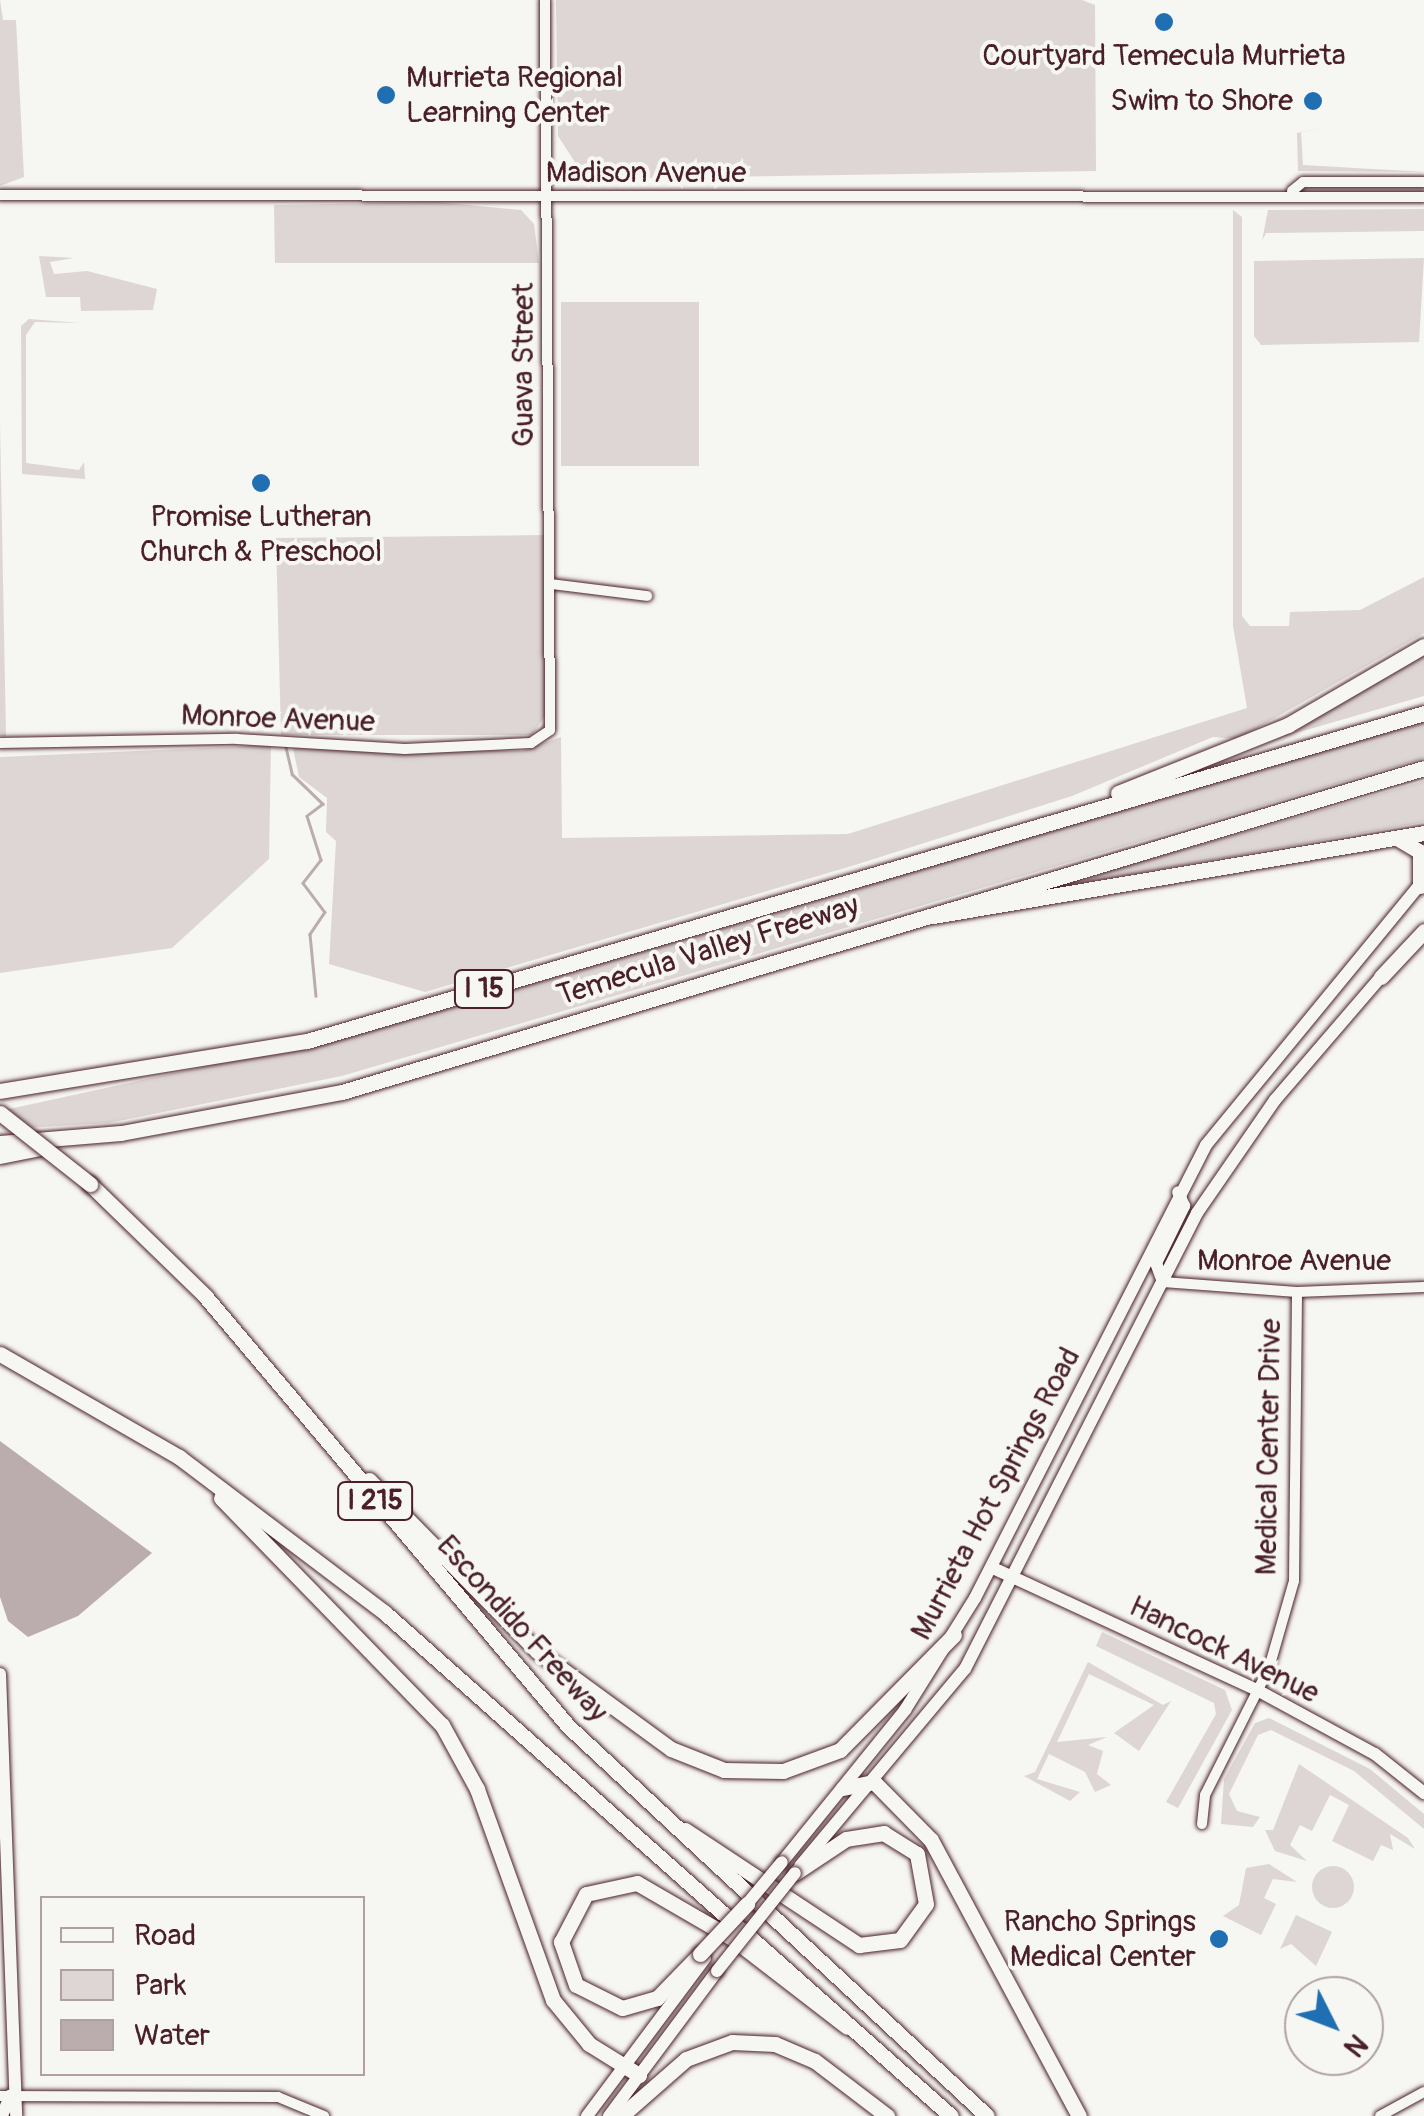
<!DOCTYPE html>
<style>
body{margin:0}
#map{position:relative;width:1424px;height:2116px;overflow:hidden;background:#f6f6f2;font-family:Pangolin,sans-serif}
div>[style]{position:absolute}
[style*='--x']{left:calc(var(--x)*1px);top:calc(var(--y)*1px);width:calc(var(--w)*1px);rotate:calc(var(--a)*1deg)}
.green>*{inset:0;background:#ddd6d5;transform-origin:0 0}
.round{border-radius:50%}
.water>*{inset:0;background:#bbadae}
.stream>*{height:2.5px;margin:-1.25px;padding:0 1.25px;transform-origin:1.25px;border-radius:1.25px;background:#bbadae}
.roads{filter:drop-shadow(0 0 2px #4a1f2b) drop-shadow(0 0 2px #4a1f2b)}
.minor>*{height:10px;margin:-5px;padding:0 5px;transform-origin:5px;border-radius:5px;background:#f6f6f2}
.major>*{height:12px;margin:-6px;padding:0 6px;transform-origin:6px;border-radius:6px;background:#f6f6f2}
.highway>*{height:15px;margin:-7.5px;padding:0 7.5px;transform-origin:7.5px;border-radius:7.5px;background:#f6f6f2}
.bridges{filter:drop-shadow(0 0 2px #4a1f2b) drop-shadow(0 0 2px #4a1f2b)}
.major-bridge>*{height:12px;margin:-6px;padding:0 6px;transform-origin:6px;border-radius:6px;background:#f6f6f2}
.highway-bridge>*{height:15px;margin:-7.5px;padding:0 7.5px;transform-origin:7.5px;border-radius:7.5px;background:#f6f6f2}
.dots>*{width:28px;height:28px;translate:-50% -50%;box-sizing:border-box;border:5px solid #f6f6f2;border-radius:50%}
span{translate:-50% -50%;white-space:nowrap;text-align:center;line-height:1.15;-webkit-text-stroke:8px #f6f6f2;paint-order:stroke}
.shield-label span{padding:2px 8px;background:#f6f6f2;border:2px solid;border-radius:8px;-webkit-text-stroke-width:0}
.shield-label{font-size:28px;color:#4a1f2b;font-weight:700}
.poi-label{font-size:30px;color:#4a1f2b}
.left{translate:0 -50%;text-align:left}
.right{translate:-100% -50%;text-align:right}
.street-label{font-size:30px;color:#4a1f2b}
.legend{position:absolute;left:40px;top:1896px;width:325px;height:180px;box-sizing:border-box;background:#f6f6f2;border:2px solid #b1a0a2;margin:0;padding:12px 18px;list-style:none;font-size:30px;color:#4a1f2b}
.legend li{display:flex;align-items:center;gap:20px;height:50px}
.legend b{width:50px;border:2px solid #b1a0a2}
.north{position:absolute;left:1284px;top:1976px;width:100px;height:100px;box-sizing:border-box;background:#f6f6f2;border:2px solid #b1a0a2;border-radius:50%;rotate:132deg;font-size:28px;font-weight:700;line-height:40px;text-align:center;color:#4a1f2b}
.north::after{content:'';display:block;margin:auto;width:35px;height:45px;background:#1f6fb2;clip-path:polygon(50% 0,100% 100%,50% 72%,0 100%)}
</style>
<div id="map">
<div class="green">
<i style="clip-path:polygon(0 0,3px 20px,16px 20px,24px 177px,0 186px)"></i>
<i style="clip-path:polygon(556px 0,1082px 0,1095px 5px,1096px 171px,586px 179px,558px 136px)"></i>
<i style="clip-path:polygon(1329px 127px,1301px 132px,1303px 165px,1424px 172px,1298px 171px,1297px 133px)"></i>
<i style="clip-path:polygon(437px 202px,521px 210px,534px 224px,539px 263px,275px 263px,274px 205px)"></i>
<i style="clip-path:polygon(1424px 209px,1424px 231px,1266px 233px,1262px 241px,1268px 210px)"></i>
<i style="clip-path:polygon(1233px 210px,1242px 217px,1242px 616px,1250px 626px,1289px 626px,1290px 612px,1360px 610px,1424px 577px,1424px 633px,1238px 739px,1213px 737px,1072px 796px,855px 865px,425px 992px,329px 964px,336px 841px,326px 832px,327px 798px,299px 777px,293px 748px,522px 751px,561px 737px,562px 838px,848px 834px,1247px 708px,1233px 626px)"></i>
<i style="clip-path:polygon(39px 256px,74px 258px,50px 262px,54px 274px,87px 271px,157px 289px,153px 310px,81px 311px,80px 297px,46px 297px)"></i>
<i style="clip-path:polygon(1424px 258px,1419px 342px,1261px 345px,1254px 336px,1254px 261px)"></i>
<i style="left:699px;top:302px;width:164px;height:138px;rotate:90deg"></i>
<i style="clip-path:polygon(29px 319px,81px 323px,35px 322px,26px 335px,26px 463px,79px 470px,84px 462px,85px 479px,22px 474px,21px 326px)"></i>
<i style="clip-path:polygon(0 423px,6px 736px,0 736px)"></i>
<i style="clip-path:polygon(547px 535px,545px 716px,532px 735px,281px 735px,276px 538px)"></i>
<i style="clip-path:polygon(1424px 649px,1424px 696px,1261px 743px)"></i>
<i style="clip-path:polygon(1424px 720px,1424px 758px,342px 1076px,109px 1123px,26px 1128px,0 1111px,354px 1034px)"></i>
<i style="clip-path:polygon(271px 745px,269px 859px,172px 948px,0 973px,0 757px)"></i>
<i style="clip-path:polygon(1424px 781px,1424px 822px,1072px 885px,1115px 869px)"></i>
<i style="clip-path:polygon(1102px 1632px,1225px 1690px,1232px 1710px,1178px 1808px,1166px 1802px,1216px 1714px,1214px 1703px,1096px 1646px)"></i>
<i style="clip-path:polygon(1088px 1662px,1163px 1705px,1171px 1701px,1139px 1751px,1114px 1733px,1154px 1705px,1089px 1674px,1057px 1742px,1107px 1737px,1088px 1745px,1103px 1751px,1097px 1774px,1111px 1785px,1095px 1792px,1085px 1772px,1049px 1754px,1037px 1779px,1080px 1792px,1070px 1801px,1024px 1776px,1035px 1772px)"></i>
<i style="clip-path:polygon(1269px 1718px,1370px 1769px,1424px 1814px,1424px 1829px,1354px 1771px,1271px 1730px,1258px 1735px,1229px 1794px,1237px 1811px,1260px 1817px,1253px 1827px,1221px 1824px,1224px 1779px,1255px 1723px)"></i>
<i style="clip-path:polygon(1299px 1764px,1408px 1838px,1415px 1849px,1390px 1834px,1393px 1850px,1381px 1845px,1373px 1861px,1332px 1841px,1349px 1805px,1330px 1795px,1312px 1831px,1300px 1825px,1290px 1845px,1307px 1861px,1275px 1851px,1265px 1830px,1273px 1830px)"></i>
<i style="clip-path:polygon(1269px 1864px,1297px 1882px,1273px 1879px,1264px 1898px,1276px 1904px,1261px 1935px,1223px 1916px,1239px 1905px,1246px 1868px)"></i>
<i class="round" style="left:1312px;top:1866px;width:42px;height:42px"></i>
<i style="clip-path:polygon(1296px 1915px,1332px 1932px,1316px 1966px,1291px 1944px,1280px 1949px)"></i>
</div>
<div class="water">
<i style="clip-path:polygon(0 1441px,152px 1553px,78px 1616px,28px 1637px,8px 1621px,0 1597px)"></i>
</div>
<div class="stream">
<i style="--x:286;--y:747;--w:28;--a:77"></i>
<i style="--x:292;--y:774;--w:43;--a:44.1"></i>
<i style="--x:323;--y:804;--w:20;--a:143"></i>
<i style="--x:307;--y:816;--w:46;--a:72.3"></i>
<i style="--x:321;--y:860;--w:29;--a:128"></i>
<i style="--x:303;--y:883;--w:36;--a:53"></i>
<i style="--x:325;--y:912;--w:27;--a:124"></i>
<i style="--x:310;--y:934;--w:62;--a:84.5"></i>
</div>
<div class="roads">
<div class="minor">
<i style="--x:1292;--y:191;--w:14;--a:-39"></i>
<i style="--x:1303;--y:182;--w:121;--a:0"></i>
<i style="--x:0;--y:195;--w:1424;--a:0.08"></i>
<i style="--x:551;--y:584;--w:97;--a:7.1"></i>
<i style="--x:0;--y:743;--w:237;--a:-1"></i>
<i style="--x:237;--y:739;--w:168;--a:3.4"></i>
<i style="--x:405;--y:749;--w:126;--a:-2.7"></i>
<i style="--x:531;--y:743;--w:23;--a:-34"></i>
<i style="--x:550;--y:730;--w:730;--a:-90.39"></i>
<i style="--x:1163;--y:1282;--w:134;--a:4.3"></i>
<i style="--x:1297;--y:1292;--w:127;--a:-2.3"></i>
<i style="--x:1202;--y:1824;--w:29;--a:-84"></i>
<i style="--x:1205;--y:1795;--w:142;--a:-63.3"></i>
<i style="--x:1269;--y:1668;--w:91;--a:-74"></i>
<i style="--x:1294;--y:1581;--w:289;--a:-89.4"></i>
<i style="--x:0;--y:2096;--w:278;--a:0.2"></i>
<i style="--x:278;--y:2097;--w:50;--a:22.4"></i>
<i style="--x:1380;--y:2116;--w:50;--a:-28.6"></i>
</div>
<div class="major">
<i style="--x:1163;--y:1282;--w:20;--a:-110"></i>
<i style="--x:1156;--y:1263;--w:64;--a:-63.8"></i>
<i style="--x:1184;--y:1206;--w:15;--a:-113"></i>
<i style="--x:993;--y:1568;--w:291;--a:24.8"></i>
<i style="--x:1257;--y:1690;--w:134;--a:28.5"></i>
<i style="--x:1375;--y:1754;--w:63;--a:38.5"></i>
<i style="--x:0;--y:1674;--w:442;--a:87.9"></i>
<i style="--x:782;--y:1862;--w:196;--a:-51"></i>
<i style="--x:905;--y:1710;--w:132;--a:-58"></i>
<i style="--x:975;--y:1598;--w:508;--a:-62.98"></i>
<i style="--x:1206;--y:1145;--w:343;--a:-50.6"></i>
<i style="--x:800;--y:1866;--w:257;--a:-50.1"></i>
<i style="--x:965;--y:1669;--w:512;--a:-63.03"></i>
<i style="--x:1197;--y:1213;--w:137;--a:-55.4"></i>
<i style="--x:1275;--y:1100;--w:169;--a:-49.3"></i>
<i style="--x:2;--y:2116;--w:22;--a:-68"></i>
<i style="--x:587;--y:2116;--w:197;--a:-53.2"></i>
<i style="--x:609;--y:2116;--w:181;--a:-53.3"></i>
</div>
<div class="highway">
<i style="--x:1118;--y:793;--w:183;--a:-21.8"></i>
<i style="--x:1288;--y:725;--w:157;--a:-30.2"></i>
<i style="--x:1397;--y:838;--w:27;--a:31"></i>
<i style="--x:1420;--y:852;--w:34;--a:90"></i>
<i style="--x:933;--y:916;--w:498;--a:-9.6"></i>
<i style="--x:1381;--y:977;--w:63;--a:-46.9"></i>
<i style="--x:0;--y:1091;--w:311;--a:-9.3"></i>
<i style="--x:307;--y:1041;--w:1164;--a:-16.36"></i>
<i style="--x:0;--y:1143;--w:121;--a:-4.7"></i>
<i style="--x:121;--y:1133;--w:225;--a:-10.5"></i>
<i style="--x:342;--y:1092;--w:1129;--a:-16.67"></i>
<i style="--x:0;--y:1156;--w:41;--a:-11.3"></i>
<i style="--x:90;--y:1184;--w:161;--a:44.2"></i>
<i style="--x:205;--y:1296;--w:563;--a:49.83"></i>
<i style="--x:568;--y:1726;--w:572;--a:42.95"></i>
<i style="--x:0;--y:1354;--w:207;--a:29.9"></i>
<i style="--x:179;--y:1457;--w:258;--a:37.1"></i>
<i style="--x:385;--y:1613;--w:757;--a:41.63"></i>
<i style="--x:369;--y:1480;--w:240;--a:45.5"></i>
<i style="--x:537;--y:1651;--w:166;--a:36.2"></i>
<i style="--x:671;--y:1749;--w:57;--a:21.6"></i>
<i style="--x:724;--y:1770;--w:59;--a:1"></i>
<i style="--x:783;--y:1771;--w:61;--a:-20.2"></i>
<i style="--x:840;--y:1750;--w:162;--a:-45.3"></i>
<i style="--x:221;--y:1498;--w:317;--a:45.8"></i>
<i style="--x:442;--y:1725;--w:73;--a:61.3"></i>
<i style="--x:477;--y:1789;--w:224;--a:70.2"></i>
<i style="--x:553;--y:2000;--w:57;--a:50.7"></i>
<i style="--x:589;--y:2044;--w:59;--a:31.8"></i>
<i style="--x:843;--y:1788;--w:32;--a:-11"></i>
<i style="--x:874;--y:1782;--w:81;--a:45.5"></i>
<i style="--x:931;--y:1840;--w:313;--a:61.8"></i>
<i style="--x:685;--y:1830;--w:209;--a:33.5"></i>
<i style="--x:859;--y:1945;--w:41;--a:-7"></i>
<i style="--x:900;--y:1940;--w:44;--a:-54.2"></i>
<i style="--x:926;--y:1904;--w:51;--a:-100.2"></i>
<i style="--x:917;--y:1854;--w:39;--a:-148"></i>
<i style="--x:884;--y:1833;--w:38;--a:171"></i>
<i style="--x:846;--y:1839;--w:61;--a:146.3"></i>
<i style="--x:700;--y:1954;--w:62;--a:134.3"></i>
<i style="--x:657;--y:1998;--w:36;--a:164"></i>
<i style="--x:622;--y:2008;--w:51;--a:-153.4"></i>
<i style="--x:576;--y:1985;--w:46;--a:-109.2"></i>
<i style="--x:561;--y:1942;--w:54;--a:-62.5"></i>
<i style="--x:586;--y:1894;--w:52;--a:-12.2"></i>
<i style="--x:637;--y:1883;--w:110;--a:30.1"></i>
<i style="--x:732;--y:1938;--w:145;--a:37.7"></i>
<i style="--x:621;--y:2116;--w:86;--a:-41.2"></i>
<i style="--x:686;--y:2059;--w:49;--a:-20.3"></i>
<i style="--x:732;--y:2042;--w:43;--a:2.7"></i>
<i style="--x:775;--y:2044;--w:43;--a:23"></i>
<i style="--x:815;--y:2061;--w:91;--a:37.4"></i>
</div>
</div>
<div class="bridges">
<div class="major-bridge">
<i style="--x:742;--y:1910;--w:62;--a:-50.2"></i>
<i style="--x:717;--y:1971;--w:125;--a:-51.5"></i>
</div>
<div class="highway-bridge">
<i style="--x:0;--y:1113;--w:115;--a:38.3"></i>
<i style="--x:700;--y:1954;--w:69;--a:-46.8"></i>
</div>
</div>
<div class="dots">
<i style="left:1164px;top:22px;background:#1f6fb2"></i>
<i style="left:386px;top:95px;background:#1f6fb2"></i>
<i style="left:1313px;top:101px;background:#1f6fb2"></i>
<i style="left:261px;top:483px;background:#1f6fb2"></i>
<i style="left:1219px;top:1939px;background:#1f6fb2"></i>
</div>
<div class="shield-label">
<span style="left:484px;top:989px">I 15</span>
<span style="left:375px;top:1501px">I 215</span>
</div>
<div class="poi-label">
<span style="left:1164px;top:56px">Courtyard Temecula Murrieta</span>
<span class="left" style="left:406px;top:95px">Murrieta Regional<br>Learning Center</span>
<span class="right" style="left:1293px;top:101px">Swim to Shore</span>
<span style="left:261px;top:534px">Promise Lutheran<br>Church &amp; Preschool</span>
<span class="right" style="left:1196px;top:1939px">Rancho Springs<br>Medical Center</span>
</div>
<div class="street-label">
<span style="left:646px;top:173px">Madison Avenue</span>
<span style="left:524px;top:365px;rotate:-90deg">Guava Street</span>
<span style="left:278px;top:719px;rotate:2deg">Monroe Avenue</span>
<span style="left:708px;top:951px;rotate:-17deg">Temecula Valley Freeway</span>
<span style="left:1294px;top:1261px">Monroe Avenue</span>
<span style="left:1269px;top:1447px;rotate:-89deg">Medical Center Drive</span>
<span style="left:996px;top:1494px;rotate:-62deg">Murrieta Hot Springs Road</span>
<span style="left:522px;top:1629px;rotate:48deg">Escondido Freeway</span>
<span style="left:1224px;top:1650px;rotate:26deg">Hancock Avenue</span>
</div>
<ul class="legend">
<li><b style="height:12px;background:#f6f6f2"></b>Road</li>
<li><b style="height:28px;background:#ddd6d5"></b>Park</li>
<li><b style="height:28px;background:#bbadae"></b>Water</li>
</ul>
<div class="north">N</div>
</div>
